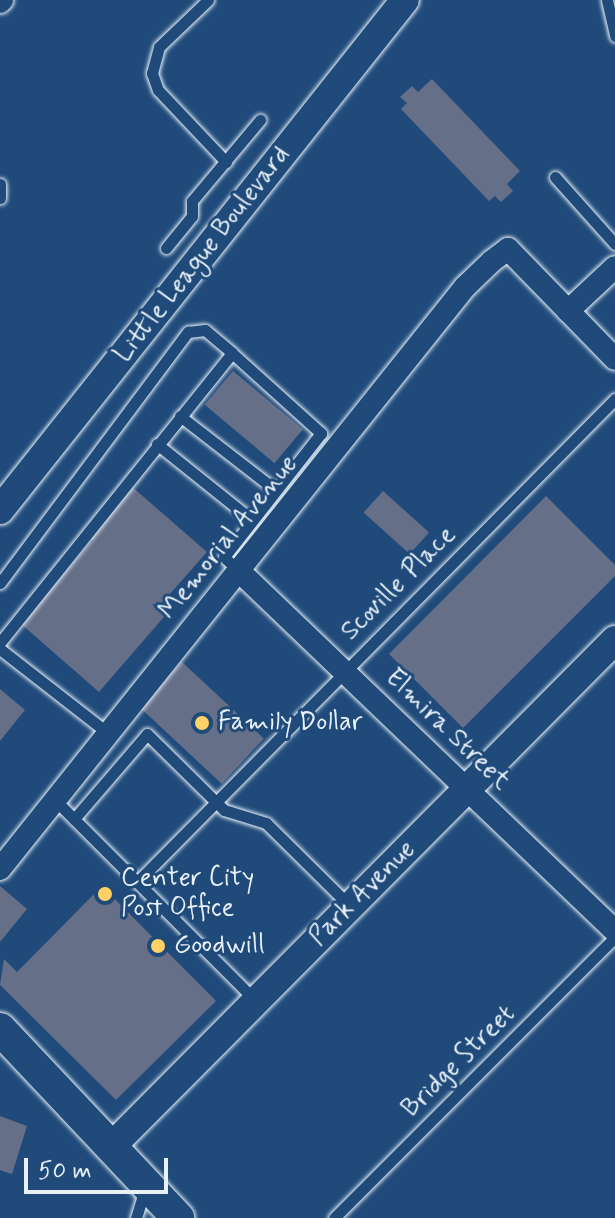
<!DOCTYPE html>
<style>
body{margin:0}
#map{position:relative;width:615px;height:1218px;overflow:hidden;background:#1f4a7a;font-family:Mynerve,sans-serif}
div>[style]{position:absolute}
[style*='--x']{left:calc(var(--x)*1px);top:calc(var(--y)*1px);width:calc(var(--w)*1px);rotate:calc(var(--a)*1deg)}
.building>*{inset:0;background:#666f88;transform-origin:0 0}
.roads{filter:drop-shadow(0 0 2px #e8f1f8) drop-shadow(0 0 2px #e8f1f8)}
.service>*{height:11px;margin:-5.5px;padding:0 5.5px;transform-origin:5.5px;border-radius:5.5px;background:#1f4a7a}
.minor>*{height:22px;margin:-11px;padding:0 11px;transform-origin:11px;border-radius:11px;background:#1f4a7a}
.tertiary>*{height:28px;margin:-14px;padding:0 14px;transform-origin:14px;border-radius:14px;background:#1f4a7a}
.secondary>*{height:32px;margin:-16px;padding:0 16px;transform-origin:16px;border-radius:16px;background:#1f4a7a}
.dots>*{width:22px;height:22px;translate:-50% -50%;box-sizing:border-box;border:4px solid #1f4a7a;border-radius:50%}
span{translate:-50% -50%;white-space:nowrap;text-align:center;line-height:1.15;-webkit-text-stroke:6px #1f4a7a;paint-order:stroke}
.street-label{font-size:26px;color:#e8f1f8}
.poi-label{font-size:26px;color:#e8f1f8}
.left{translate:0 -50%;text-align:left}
.scale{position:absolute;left:24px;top:1158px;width:144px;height:36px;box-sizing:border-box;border:4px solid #e8f1f8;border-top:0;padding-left:10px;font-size:24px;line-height:28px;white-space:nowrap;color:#e8f1f8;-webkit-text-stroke:6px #1f4a7a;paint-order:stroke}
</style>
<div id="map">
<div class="building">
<i style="clip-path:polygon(432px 79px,520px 171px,507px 184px,513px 191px,501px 202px,495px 196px,489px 201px,401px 109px,407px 103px,400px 97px,412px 86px,418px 92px)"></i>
<i style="left:233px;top:371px;width:91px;height:44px;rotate:40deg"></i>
<i style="clip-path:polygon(130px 485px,207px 552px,161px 604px,169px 611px,99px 692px,20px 623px,93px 540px,87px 534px)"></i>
<i style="left:383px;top:491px;width:62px;height:29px;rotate:42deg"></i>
<i style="clip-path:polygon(546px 496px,615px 565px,615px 576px,463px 728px,389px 654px)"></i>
<i style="left:182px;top:662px;width:112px;height:62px;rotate:43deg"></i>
<i style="clip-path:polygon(0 689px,25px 710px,0 741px)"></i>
<i style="clip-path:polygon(0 886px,27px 909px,0 942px)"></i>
<i style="clip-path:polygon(102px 886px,216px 1001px,116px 1100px,0 985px,4px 959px,17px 972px)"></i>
<i style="clip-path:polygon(0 1116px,27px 1126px,12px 1174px,0 1170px)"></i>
</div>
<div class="roads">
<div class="service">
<i style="--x:208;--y:0;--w:68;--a:136.2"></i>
<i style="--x:159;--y:47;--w:27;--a:105"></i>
<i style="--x:152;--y:73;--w:18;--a:71"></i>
<i style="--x:158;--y:90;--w:99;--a:46.6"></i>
<i style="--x:607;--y:0;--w:37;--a:77"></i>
<i style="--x:555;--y:177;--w:90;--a:48.2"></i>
<i style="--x:0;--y:184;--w:14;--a:90"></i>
<i style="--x:166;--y:248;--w:41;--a:-50.9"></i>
<i style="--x:192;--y:216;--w:15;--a:-90"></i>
<i style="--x:192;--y:201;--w:106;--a:-50"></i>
<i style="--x:232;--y:353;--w:120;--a:42"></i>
<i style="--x:321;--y:433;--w:157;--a:128"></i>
<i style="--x:224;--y:557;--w:19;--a:43"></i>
<i style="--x:180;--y:416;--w:119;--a:37.8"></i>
<i style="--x:157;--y:444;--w:122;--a:38.7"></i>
<i style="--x:0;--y:583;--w:314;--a:-53.2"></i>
<i style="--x:188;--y:332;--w:17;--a:-7"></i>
<i style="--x:205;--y:330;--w:35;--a:40"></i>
<i style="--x:232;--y:353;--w:371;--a:128.7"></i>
<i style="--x:0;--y:649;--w:137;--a:37.9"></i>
<i style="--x:55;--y:800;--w:284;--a:45"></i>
<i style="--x:74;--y:819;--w:112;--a:-49.3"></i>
<i style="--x:147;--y:734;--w:108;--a:44.6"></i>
<i style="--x:224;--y:810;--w:44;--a:17.2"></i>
<i style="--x:266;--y:823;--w:118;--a:44.7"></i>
<i style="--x:137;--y:882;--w:680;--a:-45.3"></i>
<i style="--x:136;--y:1218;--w:31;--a:-73"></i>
<i style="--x:334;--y:1218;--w:397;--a:-45"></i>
</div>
<div class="minor">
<i style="--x:0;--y:2;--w:3;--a:-45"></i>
<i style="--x:568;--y:311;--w:64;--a:-43.1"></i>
<i style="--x:238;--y:570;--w:522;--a:43.76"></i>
<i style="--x:0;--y:869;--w:745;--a:-51.38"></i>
<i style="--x:465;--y:287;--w:37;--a:-44"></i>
<i style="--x:492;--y:261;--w:20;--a:-37"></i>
<i style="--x:508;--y:249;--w:153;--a:45.8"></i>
</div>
<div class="tertiary">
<i style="--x:0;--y:510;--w:651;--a:-51.55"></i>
<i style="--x:111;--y:1147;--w:715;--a:-45.17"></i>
</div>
<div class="secondary">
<i style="--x:0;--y:1029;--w:260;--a:46.7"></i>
</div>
</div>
<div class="dots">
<i style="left:202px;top:723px;background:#ffd166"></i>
<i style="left:105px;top:894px;background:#ffd166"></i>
<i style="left:158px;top:946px;background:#ffd166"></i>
</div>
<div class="street-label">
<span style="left:203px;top:255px;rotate:-52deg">Little League Boulevard</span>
<span style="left:229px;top:538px;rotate:-51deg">Memorial Avenue</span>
<span style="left:399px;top:584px;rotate:-45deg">Scoville Place</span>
<span style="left:447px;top:730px;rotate:44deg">Elmira Street</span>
<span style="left:363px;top:894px;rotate:-45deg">Park Avenue</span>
<span style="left:459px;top:1062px;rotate:-45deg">Bridge Street</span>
</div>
<div class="poi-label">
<span class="left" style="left:218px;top:723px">Family Dollar</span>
<span class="left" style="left:121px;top:894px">Center City<br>Post Office</span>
<span class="left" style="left:174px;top:946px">Goodwill</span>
</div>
<div class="scale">50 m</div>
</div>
